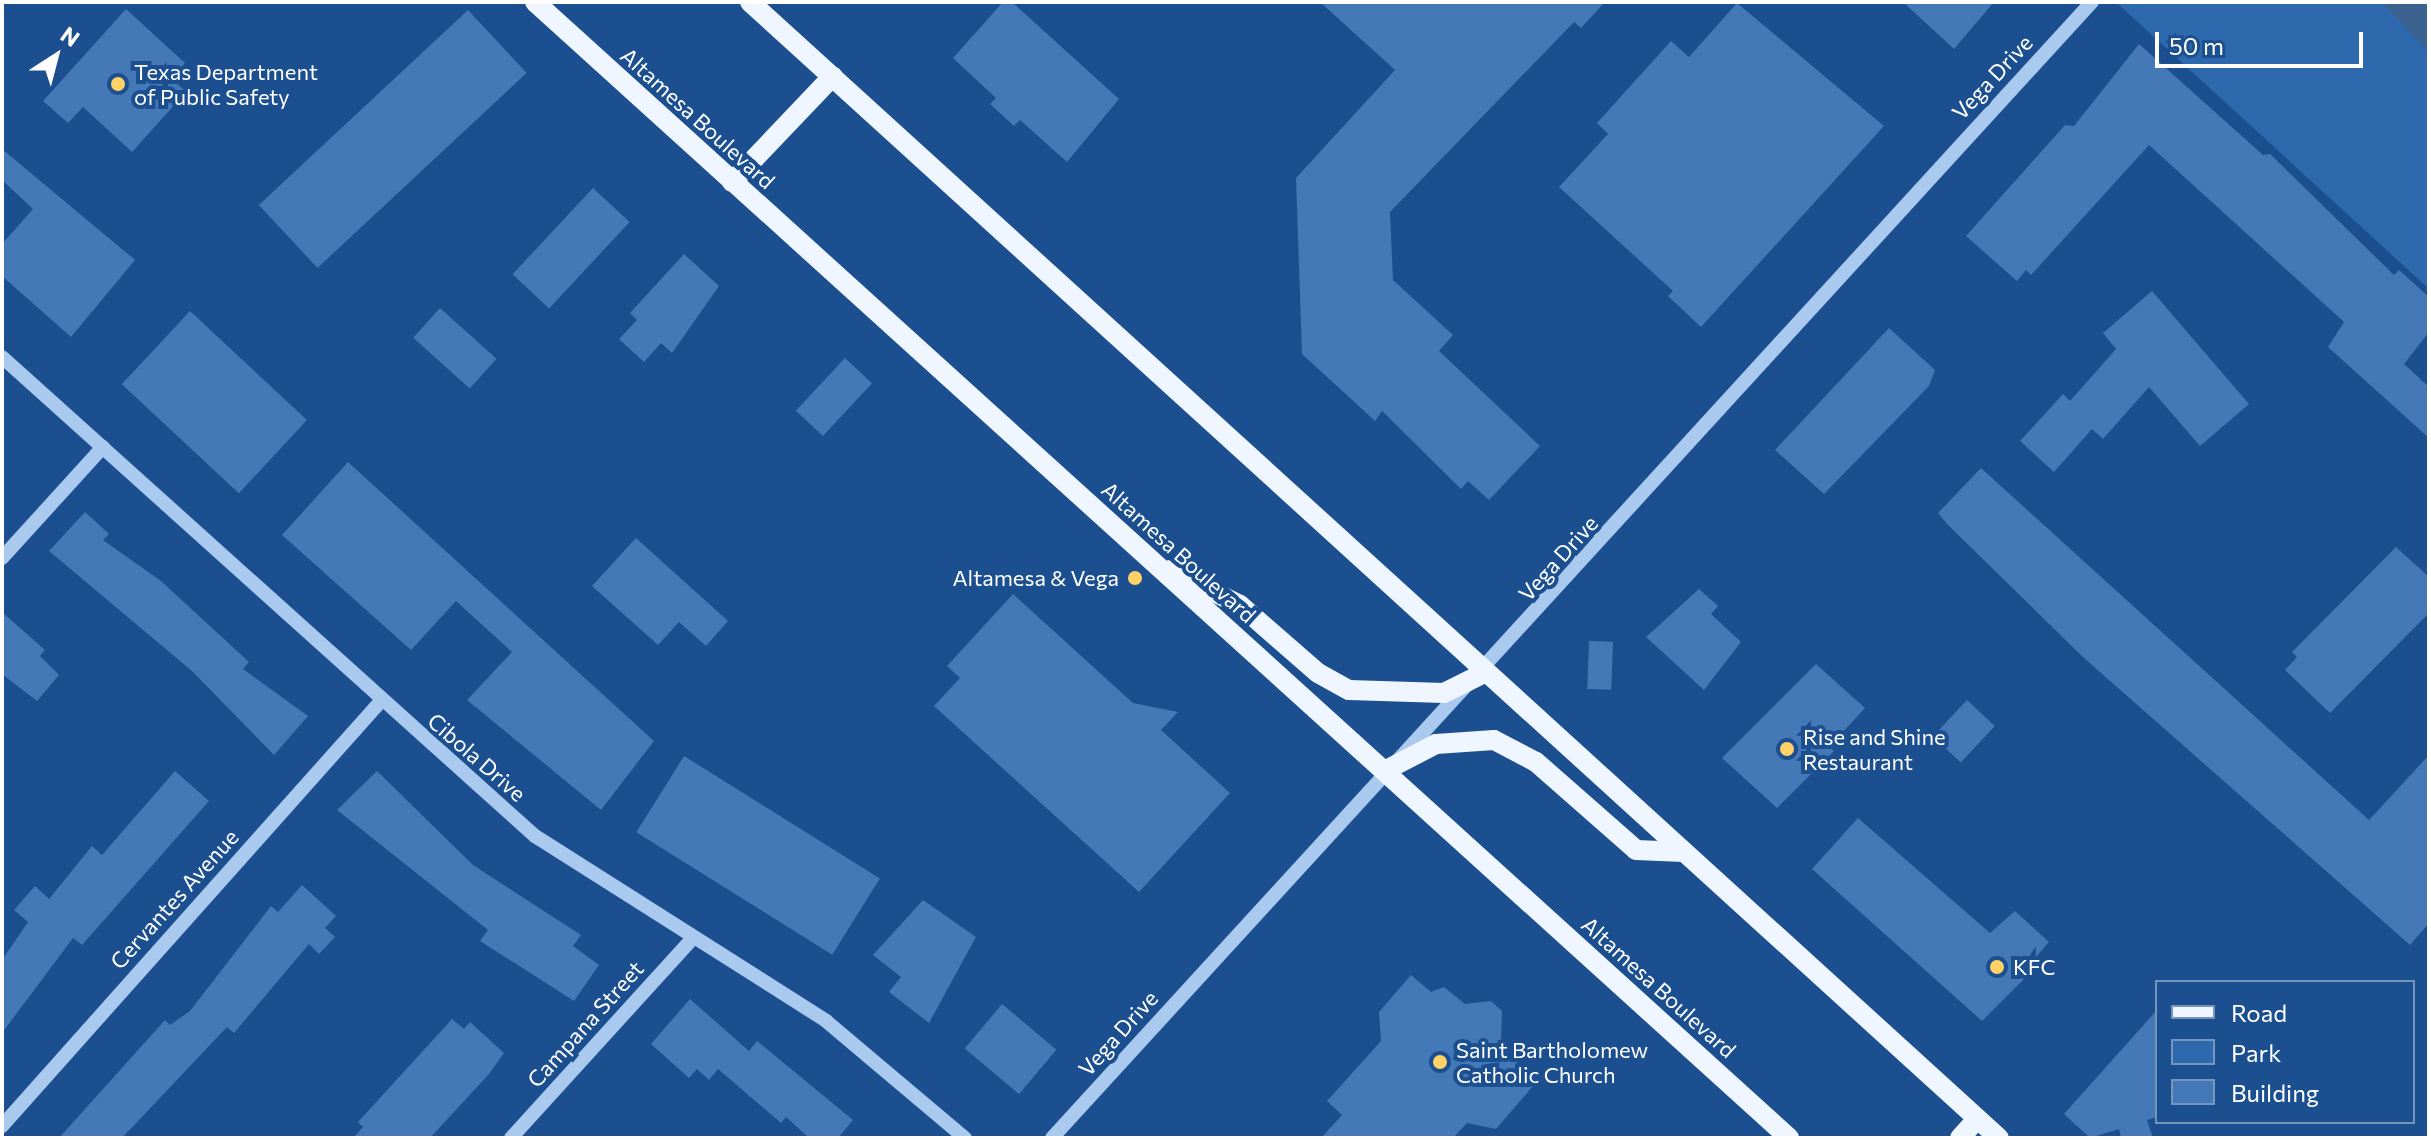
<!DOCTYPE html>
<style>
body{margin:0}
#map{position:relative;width:2431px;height:1140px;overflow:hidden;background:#1b4f8f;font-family:Commissioner,sans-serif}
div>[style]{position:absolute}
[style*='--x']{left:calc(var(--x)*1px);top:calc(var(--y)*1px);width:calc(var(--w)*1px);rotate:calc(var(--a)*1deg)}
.green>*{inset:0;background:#2e69ad}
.water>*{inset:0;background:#3c6290}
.building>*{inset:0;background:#4478b7;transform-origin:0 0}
.minor>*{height:14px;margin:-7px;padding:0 7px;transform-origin:7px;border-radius:7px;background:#a9c9ee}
.major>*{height:20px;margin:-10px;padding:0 10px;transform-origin:10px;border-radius:10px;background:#f0f6ff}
.dots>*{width:22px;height:22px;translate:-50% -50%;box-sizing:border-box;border:4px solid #1b4f8f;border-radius:50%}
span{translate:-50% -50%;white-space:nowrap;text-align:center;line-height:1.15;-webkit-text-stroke:8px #1b4f8f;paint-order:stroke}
.poi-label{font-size:22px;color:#fff}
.left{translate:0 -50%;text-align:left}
.right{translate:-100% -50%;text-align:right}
.street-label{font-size:22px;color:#fff}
.frame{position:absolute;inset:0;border:4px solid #fff;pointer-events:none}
.legend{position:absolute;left:2155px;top:980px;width:260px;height:144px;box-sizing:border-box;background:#1b4f8f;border:2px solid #7695bc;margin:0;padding:10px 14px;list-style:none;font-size:24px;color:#fff}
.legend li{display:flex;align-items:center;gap:16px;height:40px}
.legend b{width:40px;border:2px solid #7695bc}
.north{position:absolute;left:16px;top:16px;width:80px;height:80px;-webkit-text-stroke:6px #1b4f8f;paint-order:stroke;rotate:36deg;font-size:22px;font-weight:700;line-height:32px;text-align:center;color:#fff}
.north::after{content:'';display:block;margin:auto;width:28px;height:36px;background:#fff;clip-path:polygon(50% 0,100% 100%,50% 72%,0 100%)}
.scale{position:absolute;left:2155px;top:32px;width:208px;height:36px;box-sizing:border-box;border:4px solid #fff;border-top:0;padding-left:10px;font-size:24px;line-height:28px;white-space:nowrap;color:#fff;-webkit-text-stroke:6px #1b4f8f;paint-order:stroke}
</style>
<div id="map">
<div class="green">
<i style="clip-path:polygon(2429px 2px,2429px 289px,2118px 4px,2119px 2px)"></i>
</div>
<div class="water">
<i style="clip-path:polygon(2382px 2px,2429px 2px,2429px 52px,2423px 45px)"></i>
</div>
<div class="building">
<i style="clip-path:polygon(1003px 2px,1012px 2px,1119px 99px,1067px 162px,1020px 120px,1014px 126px,990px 104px,996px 98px,953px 58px)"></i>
<i style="clip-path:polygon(1320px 2px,1605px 2px,1581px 28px,1574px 22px,1390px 212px,1393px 280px,1453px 335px,1439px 351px,1540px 446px,1489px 500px,1468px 481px,1461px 489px,1382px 411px,1375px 421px,1302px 354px,1296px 178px,1395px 70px)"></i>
<i style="clip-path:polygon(1903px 2px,1994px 2px,1954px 49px)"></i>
<i style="clip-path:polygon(1737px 3px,1884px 126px,1701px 327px,1668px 296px,1673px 291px,1559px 187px,1608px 134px,1597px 123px,1671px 41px,1689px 57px)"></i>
<i style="clip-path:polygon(126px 9px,185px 63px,171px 78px,186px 92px,132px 152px,83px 107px,68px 123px,43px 101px)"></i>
<i style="left:468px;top:10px;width:86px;height:286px;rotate:47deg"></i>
<i style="clip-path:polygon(2139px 44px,2263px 155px,2270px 154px,2394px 275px,2399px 270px,2429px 297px,2429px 332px,2404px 364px,2429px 387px,2429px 438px,2328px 347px,2344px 322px,2149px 145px,2031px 275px,2026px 270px,2017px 281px,1966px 236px,2065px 125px,2074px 126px)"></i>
<i style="clip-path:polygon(2px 149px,135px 260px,71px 337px,2px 276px,2px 244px,33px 209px,2px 180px)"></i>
<i style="left:593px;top:188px;width:50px;height:118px;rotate:43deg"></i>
<i style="clip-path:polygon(684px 254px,719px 286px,672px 353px,661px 343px,644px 362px,619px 339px,637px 320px,630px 313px)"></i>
<i style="clip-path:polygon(2152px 291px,2249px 404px,2200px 446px,2149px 387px,2103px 439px,2092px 429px,2054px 472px,2020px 441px,2063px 394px,2070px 401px,2116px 349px,2103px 333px)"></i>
<i style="left:440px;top:308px;width:76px;height:40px;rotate:42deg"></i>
<i style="left:190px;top:311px;width:160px;height:100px;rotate:43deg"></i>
<i style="clip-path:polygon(1889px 328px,1935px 370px,1929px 386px,1824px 494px,1775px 450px)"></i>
<i style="left:845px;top:358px;width:37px;height:72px;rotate:43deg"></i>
<i style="clip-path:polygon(348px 462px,654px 741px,601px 810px,467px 700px,512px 652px,456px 601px,411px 650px,282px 535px)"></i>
<i style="clip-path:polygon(1981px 468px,2369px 820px,2429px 755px,2429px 923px,2410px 945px,2084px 658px,1948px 525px,1938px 513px)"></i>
<i style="clip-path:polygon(85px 512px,109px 534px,103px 540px,161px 581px,249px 662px,243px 669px,308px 716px,274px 755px,192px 671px,49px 551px)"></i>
<i style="clip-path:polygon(636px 538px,728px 621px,706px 646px,679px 622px,658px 645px,592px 586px)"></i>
<i style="clip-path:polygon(2396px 547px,2429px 577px,2429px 613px,2330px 713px,2285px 670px,2297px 657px,2292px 652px)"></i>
<i style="clip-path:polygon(1699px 589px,1718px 606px,1711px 614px,1741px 642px,1704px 690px,1646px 637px)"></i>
<i style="clip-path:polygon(1013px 594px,1133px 703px,1178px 712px,1161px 730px,1230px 793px,1139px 892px,934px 706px,960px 678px,947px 666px)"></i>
<i style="clip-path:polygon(2px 612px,45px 650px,40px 656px,59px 675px,37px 701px,2px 674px)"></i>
<i style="left:1589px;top:641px;width:24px;height:48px;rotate:2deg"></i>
<i style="clip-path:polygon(1816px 664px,1865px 708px,1829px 747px,1834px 751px,1777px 808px,1722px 758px)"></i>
<i style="left:1967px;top:700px;width:38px;height:50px;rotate:43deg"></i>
<i style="left:684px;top:756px;width:231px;height:90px;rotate:32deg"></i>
<i style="clip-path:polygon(175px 771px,209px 801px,82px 945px,73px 938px,2px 1033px,2px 960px,28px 922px,14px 910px,35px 886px,49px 899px,92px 846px,102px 855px)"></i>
<i style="clip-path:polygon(377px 771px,473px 865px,581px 935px,573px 946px,599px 965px,574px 1001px,480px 941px,488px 930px,337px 810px)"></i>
<i style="clip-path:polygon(1858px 818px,1990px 933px,2015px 911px,2049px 942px,2029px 965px,2034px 969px,1982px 1021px,1812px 869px)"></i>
<i style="clip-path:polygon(302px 885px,336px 916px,325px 928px,335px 937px,319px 954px,309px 944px,234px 1033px,227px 1027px,122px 1138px,59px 1138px,165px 1020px,170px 1025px,190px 1011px,271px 906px,278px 912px)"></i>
<i style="clip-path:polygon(923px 900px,976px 937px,929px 1023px,889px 992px,901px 977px,873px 955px)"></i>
<i style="clip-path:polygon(1411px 975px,1431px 992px,1444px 987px,1465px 1004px,1491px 1001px,1502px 1011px,1501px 1038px,1520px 1056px,1515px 1068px,1533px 1086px,1496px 1129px,1467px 1123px,1453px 1138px,1321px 1138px,1342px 1115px,1327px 1101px,1381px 1041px,1379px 1012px)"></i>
<i style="clip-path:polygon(690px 999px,749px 1051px,757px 1041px,853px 1120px,838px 1138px,809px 1138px,786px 1117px,781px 1123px,718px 1069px,709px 1080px,697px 1069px,689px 1078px,651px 1044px)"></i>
<i style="left:1002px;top:1004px;width:71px;height:58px;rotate:40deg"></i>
<i style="clip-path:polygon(2157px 1010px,2157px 1117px,2147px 1120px,2153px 1138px,2121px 1138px,2119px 1129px,2090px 1138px,2064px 1114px)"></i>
<i style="clip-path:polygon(452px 1019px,464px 1029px,470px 1022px,504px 1053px,489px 1074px,430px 1138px,353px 1138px,363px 1127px,358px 1122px)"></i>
</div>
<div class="minor">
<i style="--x:2;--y:357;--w:717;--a:41.95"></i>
<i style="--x:535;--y:836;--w:345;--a:32.4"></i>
<i style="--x:826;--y:1021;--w:182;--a:40.1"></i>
<i style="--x:2;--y:558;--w:150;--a:-47.7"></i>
<i style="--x:2;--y:1126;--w:568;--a:-48.28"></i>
<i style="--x:511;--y:1138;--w:268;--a:-47.7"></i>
<i style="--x:1052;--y:1138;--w:1540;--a:-47.53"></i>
</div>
<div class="major">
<i style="--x:535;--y:2;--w:1692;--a:42.17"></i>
<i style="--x:750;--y:2;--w:1688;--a:42.29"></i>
<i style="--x:732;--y:182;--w:146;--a:-46.4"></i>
<i style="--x:1170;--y:570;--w:78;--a:26.6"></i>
<i style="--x:1240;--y:605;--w:103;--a:41.1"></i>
<i style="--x:1318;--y:673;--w:35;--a:29"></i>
<i style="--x:1349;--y:690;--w:95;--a:1.8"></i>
<i style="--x:1444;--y:693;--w:42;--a:-26.6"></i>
<i style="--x:1386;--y:770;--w:56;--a:-27.5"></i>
<i style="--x:1436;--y:744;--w:58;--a:-3.9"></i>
<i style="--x:1494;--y:740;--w:47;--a:27.6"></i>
<i style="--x:1536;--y:762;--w:133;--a:41.3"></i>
<i style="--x:1636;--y:850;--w:48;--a:2.4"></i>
<i style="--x:1960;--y:1138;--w:25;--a:-48"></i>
</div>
<div class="dots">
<i style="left:118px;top:84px;background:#ffd166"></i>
<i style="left:1135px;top:578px;background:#ffd166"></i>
<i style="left:1787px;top:749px;background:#ffd166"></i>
<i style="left:1997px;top:967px;background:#ffd166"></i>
<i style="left:1440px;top:1062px;background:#ffd166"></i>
</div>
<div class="poi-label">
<span class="left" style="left:134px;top:84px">Texas Department<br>of Public Safety</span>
<span class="right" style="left:1119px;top:578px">Altamesa &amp; Vega</span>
<span class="left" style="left:1803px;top:749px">Rise and Shine<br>Restaurant</span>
<span class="left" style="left:2013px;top:967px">KFC</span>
<span class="left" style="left:1456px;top:1062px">Saint Bartholomew<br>Catholic Church</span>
</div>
<div class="street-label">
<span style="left:1992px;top:77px;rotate:-47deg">Vega Drive</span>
<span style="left:698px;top:118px;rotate:42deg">Altamesa Boulevard</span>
<span style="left:1179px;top:552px;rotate:42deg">Altamesa Boulevard</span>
<span style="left:1558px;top:558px;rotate:-48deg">Vega Drive</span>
<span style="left:477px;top:757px;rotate:41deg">Cibola Drive</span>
<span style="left:174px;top:899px;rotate:-48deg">Cervantes Avenue</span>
<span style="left:1659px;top:987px;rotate:42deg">Altamesa Boulevard</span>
<span style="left:585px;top:1024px;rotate:-48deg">Campana Street</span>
<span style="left:1118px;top:1033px;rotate:-48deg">Vega Drive</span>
</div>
<div class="frame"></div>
<ul class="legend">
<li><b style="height:10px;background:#f0f6ff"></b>Road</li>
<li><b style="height:22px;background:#2e69ad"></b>Park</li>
<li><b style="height:22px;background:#4478b7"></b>Building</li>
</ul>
<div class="north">N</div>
<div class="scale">50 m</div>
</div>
